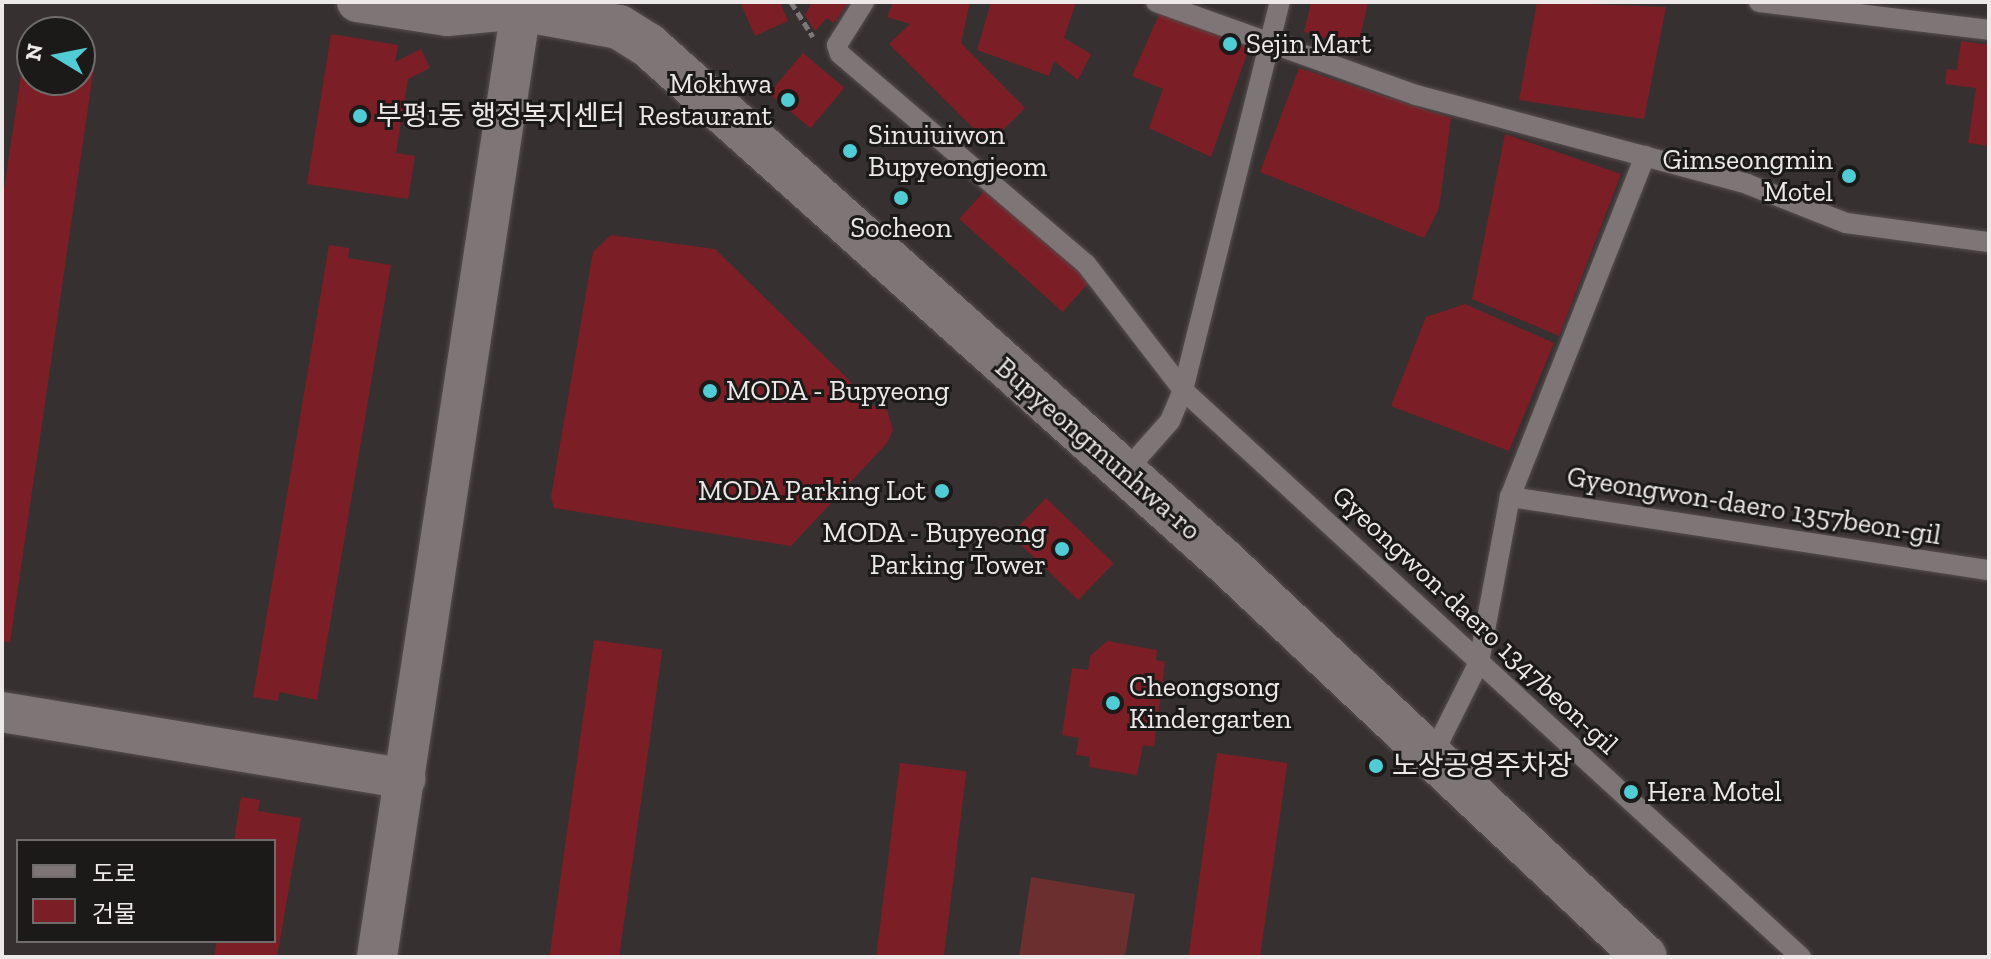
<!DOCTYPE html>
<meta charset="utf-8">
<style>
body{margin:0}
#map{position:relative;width:1991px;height:959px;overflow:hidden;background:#373030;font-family:"Zilla Slab","Noto Sans KR",serif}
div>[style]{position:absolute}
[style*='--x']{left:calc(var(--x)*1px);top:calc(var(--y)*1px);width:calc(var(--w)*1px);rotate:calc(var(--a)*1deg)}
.green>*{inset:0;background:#6b2f2f}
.building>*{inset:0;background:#7c1e25;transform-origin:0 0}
.path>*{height:5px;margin-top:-2.5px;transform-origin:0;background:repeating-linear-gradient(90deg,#7d7777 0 8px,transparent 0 12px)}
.roads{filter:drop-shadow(0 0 2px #554e4e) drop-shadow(0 0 2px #554e4e)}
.service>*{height:20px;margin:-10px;padding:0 10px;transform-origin:10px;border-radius:10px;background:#7e7676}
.minor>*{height:40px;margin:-20px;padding:0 20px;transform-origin:20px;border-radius:20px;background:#7e7676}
.tertiary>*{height:44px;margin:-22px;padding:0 22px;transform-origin:22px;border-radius:22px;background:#7e7676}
.dots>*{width:22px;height:22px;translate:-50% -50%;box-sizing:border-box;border:4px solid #1c1919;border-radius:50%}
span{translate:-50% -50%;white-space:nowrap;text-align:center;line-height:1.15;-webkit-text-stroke:6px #1c1919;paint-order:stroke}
.poi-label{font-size:28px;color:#eee9e9}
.left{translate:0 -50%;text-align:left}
.right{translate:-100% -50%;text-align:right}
.street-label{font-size:28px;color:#eee9e9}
.frame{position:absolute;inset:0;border:4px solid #eee9e9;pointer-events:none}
.legend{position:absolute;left:16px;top:839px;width:260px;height:104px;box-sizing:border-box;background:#1c1919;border:2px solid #706c6c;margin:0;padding:10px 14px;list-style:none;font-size:24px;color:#eee9e9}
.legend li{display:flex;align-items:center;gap:16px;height:40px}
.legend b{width:40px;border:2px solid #706c6c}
.north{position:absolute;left:16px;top:16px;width:80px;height:80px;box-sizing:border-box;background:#1c1919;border:2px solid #706c6c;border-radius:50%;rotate:280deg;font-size:22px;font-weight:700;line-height:32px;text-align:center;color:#eee9e9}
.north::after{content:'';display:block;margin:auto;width:28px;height:36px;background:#51ccd4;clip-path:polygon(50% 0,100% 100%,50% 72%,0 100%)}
</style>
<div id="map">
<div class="green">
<i style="clip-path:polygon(1031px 877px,1135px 894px,1125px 957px,1019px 957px)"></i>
</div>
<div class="building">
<i style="clip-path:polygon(740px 2px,780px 2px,788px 21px,755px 36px)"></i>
<i style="clip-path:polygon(812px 2px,849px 2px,834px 23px,827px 18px,815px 31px,805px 15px)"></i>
<i style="clip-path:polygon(893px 2px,970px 2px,961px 43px,1025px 108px,989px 144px,889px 44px,910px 24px,887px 17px)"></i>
<i style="clip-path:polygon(991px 2px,1076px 2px,1064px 38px,1091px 54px,1078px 80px,1054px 61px,1049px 76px,977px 50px)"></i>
<i style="clip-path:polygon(1311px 2px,1368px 2px,1358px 47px,1304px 32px)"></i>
<i style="clip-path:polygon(1537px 2px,1666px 7px,1644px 119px,1519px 100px)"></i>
<i style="clip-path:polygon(1161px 10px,1250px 45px,1211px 157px,1149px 128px,1163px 89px,1132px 76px)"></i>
<i style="clip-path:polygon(331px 34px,398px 45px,395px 62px,421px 49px,430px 68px,408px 79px,396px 153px,415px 156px,408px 199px,307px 184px)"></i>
<i style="clip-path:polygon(27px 35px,32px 36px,32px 80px,80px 80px,80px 51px,96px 53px,10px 643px,2px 641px,2px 203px)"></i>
<i style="clip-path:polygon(1961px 41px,1989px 45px,1989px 146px,1968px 143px,1976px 88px,1945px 84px,1947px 69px,1957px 70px)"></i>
<i style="left:803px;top:53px;width:54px;height:53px;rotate:40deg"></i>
<i style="clip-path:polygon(1299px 68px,1451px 118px,1439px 208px,1424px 238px,1260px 172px)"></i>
<i style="clip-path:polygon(1505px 134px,1621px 174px,1559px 336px,1472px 299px)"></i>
<i style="left:988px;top:187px;width:139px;height:43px;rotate:42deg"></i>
<i style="clip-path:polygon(611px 235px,715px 249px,852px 383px,851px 399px,887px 410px,893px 430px,887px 443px,791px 546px,554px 508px,551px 497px,593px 252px)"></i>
<i style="clip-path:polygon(329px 245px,349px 248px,348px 258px,391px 265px,317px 700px,279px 692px,278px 701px,253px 697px)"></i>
<i style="clip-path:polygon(1465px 304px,1554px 343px,1509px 451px,1391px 406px,1426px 317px)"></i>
<i style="left:1046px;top:498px;width:94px;height:51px;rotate:44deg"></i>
<i style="left:594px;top:640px;width:69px;height:321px;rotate:8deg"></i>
<i style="clip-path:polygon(1107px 641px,1157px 650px,1156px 660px,1165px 662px,1154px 747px,1143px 745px,1137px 775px,1089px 767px,1090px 757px,1076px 755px,1079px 738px,1062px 735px,1072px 668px,1088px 670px,1090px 656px)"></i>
<i style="left:1217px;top:753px;width:71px;height:206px;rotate:8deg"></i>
<i style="left:900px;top:763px;width:67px;height:196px;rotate:7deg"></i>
<i style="clip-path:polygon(241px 797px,260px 800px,258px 811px,301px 818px,277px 957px,214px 957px,217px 941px,274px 941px,274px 841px,234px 841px)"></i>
</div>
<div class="path">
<i style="--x:791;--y:2;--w:41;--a:57.8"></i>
</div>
<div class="roads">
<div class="service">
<i style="--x:864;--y:2;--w:51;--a:122.1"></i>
<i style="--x:837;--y:45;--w:9;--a:72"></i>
<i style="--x:840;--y:54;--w:323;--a:40.5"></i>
<i style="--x:1086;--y:264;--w:159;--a:52.4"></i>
<i style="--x:1183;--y:390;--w:839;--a:42.54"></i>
<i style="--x:1156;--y:2;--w:276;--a:19.7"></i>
<i style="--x:1416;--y:95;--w:343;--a:15"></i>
<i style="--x:1747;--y:184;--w:106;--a:21.5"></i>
<i style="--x:1846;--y:223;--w:144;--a:7.6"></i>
<i style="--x:1759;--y:2;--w:232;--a:6.9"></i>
<i style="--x:1124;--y:473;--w:69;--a:-48.5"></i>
<i style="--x:1170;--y:421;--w:34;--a:-67"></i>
<i style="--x:1183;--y:390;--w:400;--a:-76"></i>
<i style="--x:1510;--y:497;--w:485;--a:8.7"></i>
<i style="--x:1432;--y:756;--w:105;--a:-63.4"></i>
<i style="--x:1479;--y:662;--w:168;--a:-79.4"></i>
<i style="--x:1510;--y:497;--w:367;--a:-68.4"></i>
</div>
<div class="minor">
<i style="--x:357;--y:2;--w:91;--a:8.8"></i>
<i style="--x:447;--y:16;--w:74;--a:-5.4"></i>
<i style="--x:521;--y:9;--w:959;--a:98.64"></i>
<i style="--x:2;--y:712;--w:409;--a:9.4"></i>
</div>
<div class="tertiary">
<i style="--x:522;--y:2;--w:7;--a:98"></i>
<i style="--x:521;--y:9;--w:100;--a:10.4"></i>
<i style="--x:619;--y:27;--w:34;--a:32"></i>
<i style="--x:648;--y:45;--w:772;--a:41.85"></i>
<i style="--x:1223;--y:560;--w:579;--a:43.25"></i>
</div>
</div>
<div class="dots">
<i style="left:1230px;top:44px;background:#51ccd4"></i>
<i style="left:788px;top:100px;background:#51ccd4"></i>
<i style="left:360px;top:116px;background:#51ccd4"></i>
<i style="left:850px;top:151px;background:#51ccd4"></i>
<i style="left:1849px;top:176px;background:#51ccd4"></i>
<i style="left:901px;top:198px;background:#51ccd4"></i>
<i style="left:710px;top:391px;background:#51ccd4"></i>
<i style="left:942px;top:491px;background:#51ccd4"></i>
<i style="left:1062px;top:549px;background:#51ccd4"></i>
<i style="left:1113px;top:703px;background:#51ccd4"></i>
<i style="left:1376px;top:766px;background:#51ccd4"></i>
<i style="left:1631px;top:792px;background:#51ccd4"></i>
</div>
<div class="poi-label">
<span class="left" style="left:1246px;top:44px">Sejin Mart</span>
<span class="right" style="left:772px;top:100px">Mokhwa<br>Restaurant</span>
<span class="left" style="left:376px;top:116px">부평1동 행정복지센터</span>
<span class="left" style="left:868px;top:151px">Sinuiuiwon<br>Bupyeongjeom</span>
<span class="right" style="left:1833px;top:176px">Gimseongmin<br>Motel</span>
<span style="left:901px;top:228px">Socheon</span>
<span class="left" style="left:726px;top:391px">MODA - Bupyeong</span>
<span class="right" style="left:926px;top:491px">MODA Parking Lot</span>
<span class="right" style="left:1046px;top:549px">MODA - Bupyeong<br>Parking Tower</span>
<span class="left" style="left:1129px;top:703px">Cheongsong<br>Kindergarten</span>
<span class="left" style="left:1392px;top:766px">노상공영주차장</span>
<span class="left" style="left:1647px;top:792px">Hera Motel</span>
</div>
<div class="street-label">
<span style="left:1098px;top:449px;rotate:41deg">Bupyeongmunhwa-ro</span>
<span style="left:1754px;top:506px;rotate:9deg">Gyeongwon-daero 1357beon-gil</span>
<span style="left:1475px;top:620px;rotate:43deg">Gyeongwon-daero 1347beon-gil</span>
</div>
<div class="frame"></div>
<ul class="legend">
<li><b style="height:10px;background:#7e7676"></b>도로</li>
<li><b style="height:22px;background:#7c1e25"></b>건물</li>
</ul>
<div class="north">N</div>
</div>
